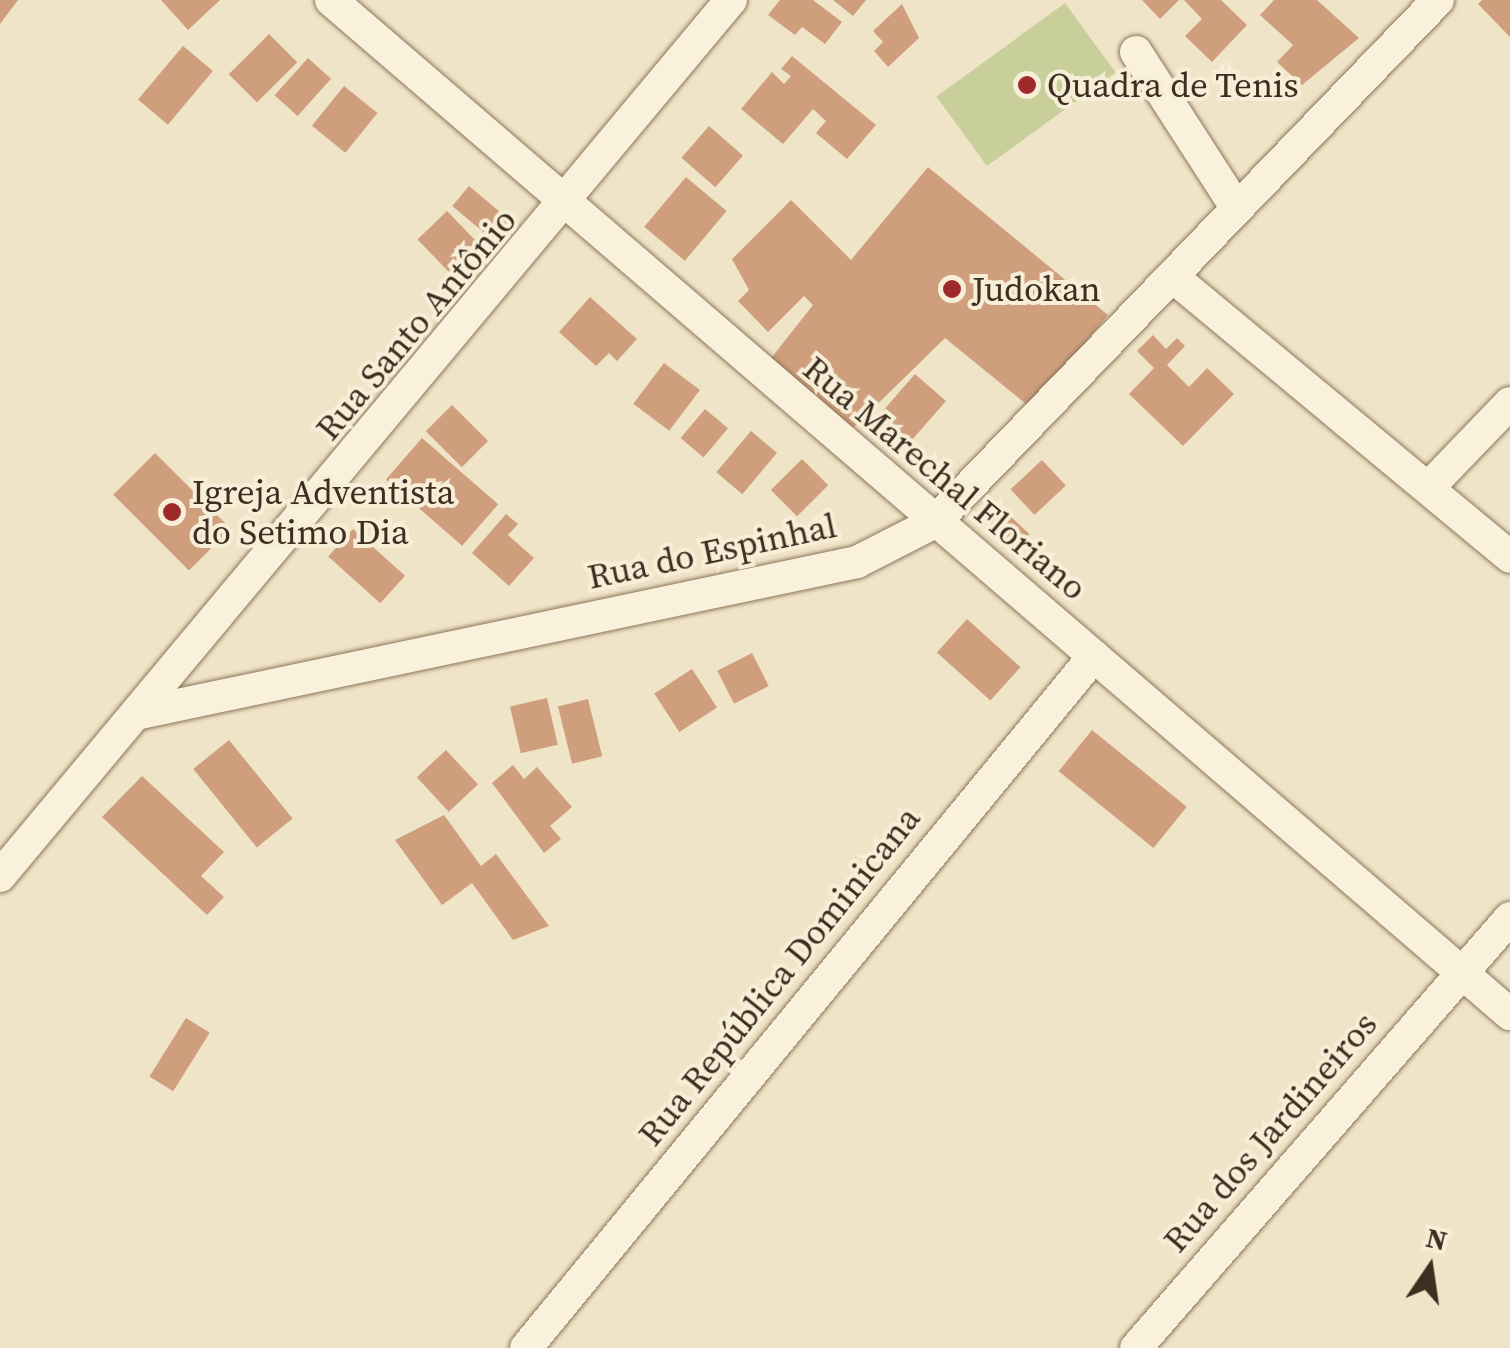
<!DOCTYPE html>
<meta charset="utf-8">
<style>
body{margin:0}
#map{position:relative;width:1510px;height:1348px;overflow:hidden;background:#f0e4c8;font-family:"Source Serif 4",serif}
div>[style]{position:absolute}
[style*='--x']{left:calc(var(--x)*1px);top:calc(var(--y)*1px);width:calc(var(--w)*1px);rotate:calc(var(--a)*1deg)}
.green>*{inset:0;background:#c9cf9b;transform-origin:0 0}
.building>*{inset:0;background:#cf9f7d;transform-origin:0 0}
.roads{filter:drop-shadow(0 0 2px #8d765c) drop-shadow(0 0 2px #8d765c)}
.street>*{height:32px;margin:-16px;padding:0 16px;transform-origin:16px;border-radius:16px;background:#faf1dc}
.dots>*{width:28px;height:28px;translate:-50% -50%;box-sizing:border-box;border:5px solid #f7eed8;border-radius:50%}
span{translate:-50% -50%;white-space:nowrap;text-align:center;line-height:1.15;-webkit-text-stroke:8px #f7eed8;paint-order:stroke}
.poi-label{font-size:35px;color:#3d2e20}
.left{translate:0 -50%;text-align:left}
.street-label{font-size:35px;color:#3d2e20}
.north{position:absolute;left:1380px;top:1218px;width:100px;height:100px;-webkit-text-stroke:8px #f7eed8;paint-order:stroke;rotate:13deg;font-size:28px;font-weight:700;line-height:40px;text-align:center;color:#3d2e20}
.north::after{content:'';display:block;margin:auto;width:35px;height:45px;background:#3d2e20;clip-path:polygon(50% 0,100% 100%,50% 72%,0 100%)}
</style>
<div id="map">
<div class="green">
<i style="left:1065px;top:3px;width:86px;height:159px;rotate:54deg"></i>
</div>
<div class="building">
<i style="clip-path:polygon(0 0,18px 0,0 24px)"></i>
<i style="clip-path:polygon(161px 0,220px 0,188px 30px)"></i>
<i style="clip-path:polygon(780px 0,813px 0,842px 22px,825px 44px,802px 27px,795px 35px,768px 15px)"></i>
<i style="clip-path:polygon(833px 0,866px 0,853px 16px)"></i>
<i style="clip-path:polygon(1142px 0,1179px 0,1160px 19px)"></i>
<i style="clip-path:polygon(1184px 0,1221px 0,1247px 25px,1212px 62px,1185px 36px,1202px 19px)"></i>
<i style="clip-path:polygon(1274px 0,1317px 0,1359px 38px,1302px 85px,1277px 62px,1293px 45px,1260px 15px)"></i>
<i style="clip-path:polygon(1482px 0,1510px 0,1510px 37px,1478px 4px)"></i>
<i style="clip-path:polygon(902px 4px,919px 38px,888px 67px,874px 51px,883px 42px,873px 31px)"></i>
<i style="left:269px;top:34px;width:40px;height:57px;rotate:45deg"></i>
<i style="left:183px;top:46px;width:39px;height:70px;rotate:40deg"></i>
<i style="clip-path:polygon(792px 56px,876px 125px,847px 159px,816px 133px,826px 121px,813px 109px,783px 144px,741px 109px,772px 72px,784px 84px,791px 76px,781px 69px)"></i>
<i style="left:308px;top:58px;width:31px;height:50px;rotate:42deg"></i>
<i style="left:344px;top:86px;width:43px;height:51px;rotate:39deg"></i>
<i style="left:709px;top:126px;width:45px;height:42px;rotate:41deg"></i>
<i style="clip-path:polygon(928px 167px,1108px 315px,1031px 408px,945px 338px,847px 434px,768px 362px,813px 305px,804px 296px,768px 332px,738px 301px,749px 290px,732px 259px,791px 200px,851px 260px)"></i>
<i style="left:686px;top:177px;width:53px;height:65px;rotate:40deg"></i>
<i style="left:469px;top:186px;width:53px;height:26px;rotate:40deg"></i>
<i style="left:447px;top:211px;width:49px;height:41px;rotate:46deg"></i>
<i style="clip-path:polygon(590px 297px,637px 339px,617px 361px,609px 353px,596px 366px,559px 332px)"></i>
<i style="clip-path:polygon(1153px 335px,1166px 349px,1177px 338px,1185px 346px,1167px 365px,1189px 387px,1207px 368px,1234px 394px,1183px 446px,1129px 394px,1154px 368px,1137px 351px)"></i>
<i style="left:664px;top:363px;width:45px;height:51px;rotate:37deg"></i>
<i style="left:915px;top:374px;width:41px;height:62px;rotate:41deg"></i>
<i style="left:452px;top:405px;width:51px;height:37px;rotate:45deg"></i>
<i style="left:705px;top:409px;width:30px;height:38px;rotate:40deg"></i>
<i style="left:751px;top:431px;width:34px;height:54px;rotate:40deg"></i>
<i style="left:422px;top:438px;width:101px;height:55px;rotate:41deg"></i>
<i style="left:155px;top:453px;width:107px;height:59px;rotate:45deg"></i>
<i style="left:802px;top:459px;width:37px;height:44px;rotate:45deg"></i>
<i style="left:1042px;top:460px;width:35px;height:43px;rotate:47deg"></i>
<i style="left:995px;top:502px;width:47px;height:22px;rotate:43deg"></i>
<i style="clip-path:polygon(506px 514px,518px 524px,508px 535px,534px 558px,509px 586px,472px 553px)"></i>
<i style="left:353px;top:529px;width:70px;height:37px;rotate:42deg"></i>
<i style="left:967px;top:619px;width:72px;height:45px;rotate:42deg"></i>
<i style="left:752px;top:653px;width:37px;height:39px;rotate:63deg"></i>
<i style="left:692px;top:669px;width:46px;height:45px;rotate:57deg"></i>
<i style="left:547px;top:698px;width:48px;height:38px;rotate:77deg"></i>
<i style="left:588px;top:699px;width:59px;height:31px;rotate:76deg"></i>
<i style="left:1092px;top:730px;width:122px;height:53px;rotate:39deg"></i>
<i style="left:229px;top:740px;width:101px;height:46px;rotate:51deg"></i>
<i style="left:446px;top:750px;width:47px;height:40px;rotate:47deg"></i>
<i style="clip-path:polygon(513px 765px,524px 779px,537px 767px,572px 807px,550px 826px,561px 839px,544px 853px,492px 783px)"></i>
<i style="clip-path:polygon(142px 776px,224px 852px,201px 876px,224px 897px,207px 915px,102px 817px)"></i>
<i style="clip-path:polygon(444px 815px,481px 866px,496px 854px,549px 926px,513px 940px,472px 883px,442px 905px,395px 840px)"></i>
<i style="left:186px;top:1018px;width:28px;height:69px;rotate:32deg"></i>
</div>
<div class="roads">
<div class="street">
<i style="--x:331;--y:0;--w:1555;--a:40.7"></i>
<i style="--x:1136;--y:52;--w:184;--a:57.2"></i>
<i style="--x:1173;--y:277;--w:438;--a:39.7"></i>
<i style="--x:1430;--y:486;--w:115;--a:-46.1"></i>
<i style="--x:140;--y:713;--w:733;--a:-11.89"></i>
<i style="--x:857;--y:562;--w:88;--a:-27.1"></i>
<i style="--x:935;--y:522;--w:725;--a:-46.06"></i>
<i style="--x:0;--y:876;--w:1141;--a:-50.16"></i>
<i style="--x:526;--y:1348;--w:895;--a:-50.62"></i>
<i style="--x:1136;--y:1348;--w:570;--a:-48.98"></i>
</div>
</div>
<div class="dots">
<i style="left:1027px;top:85px;background:#9e2a2b"></i>
<i style="left:952px;top:289px;background:#9e2a2b"></i>
<i style="left:172px;top:512px;background:#9e2a2b"></i>
</div>
<div class="poi-label">
<span class="left" style="left:1047px;top:85px">Quadra de Tenis</span>
<span class="left" style="left:972px;top:289px">Judokan</span>
<span class="left" style="left:192px;top:512px">Igreja Adventista<br>do Setimo Dia</span>
</div>
<div class="street-label">
<span style="left:416px;top:324px;rotate:-50deg">Rua Santo Antônio</span>
<span style="left:945px;top:478px;rotate:40deg">Rua Marechal Floriano</span>
<span style="left:712px;top:551px;rotate:-12deg">Rua do Espinhal</span>
<span style="left:779px;top:976px;rotate:-51deg">Rua República Dominicana</span>
<span style="left:1270px;top:1132px;rotate:-49deg">Rua dos Jardineiros</span>
</div>
<div class="north">N</div>
</div>
